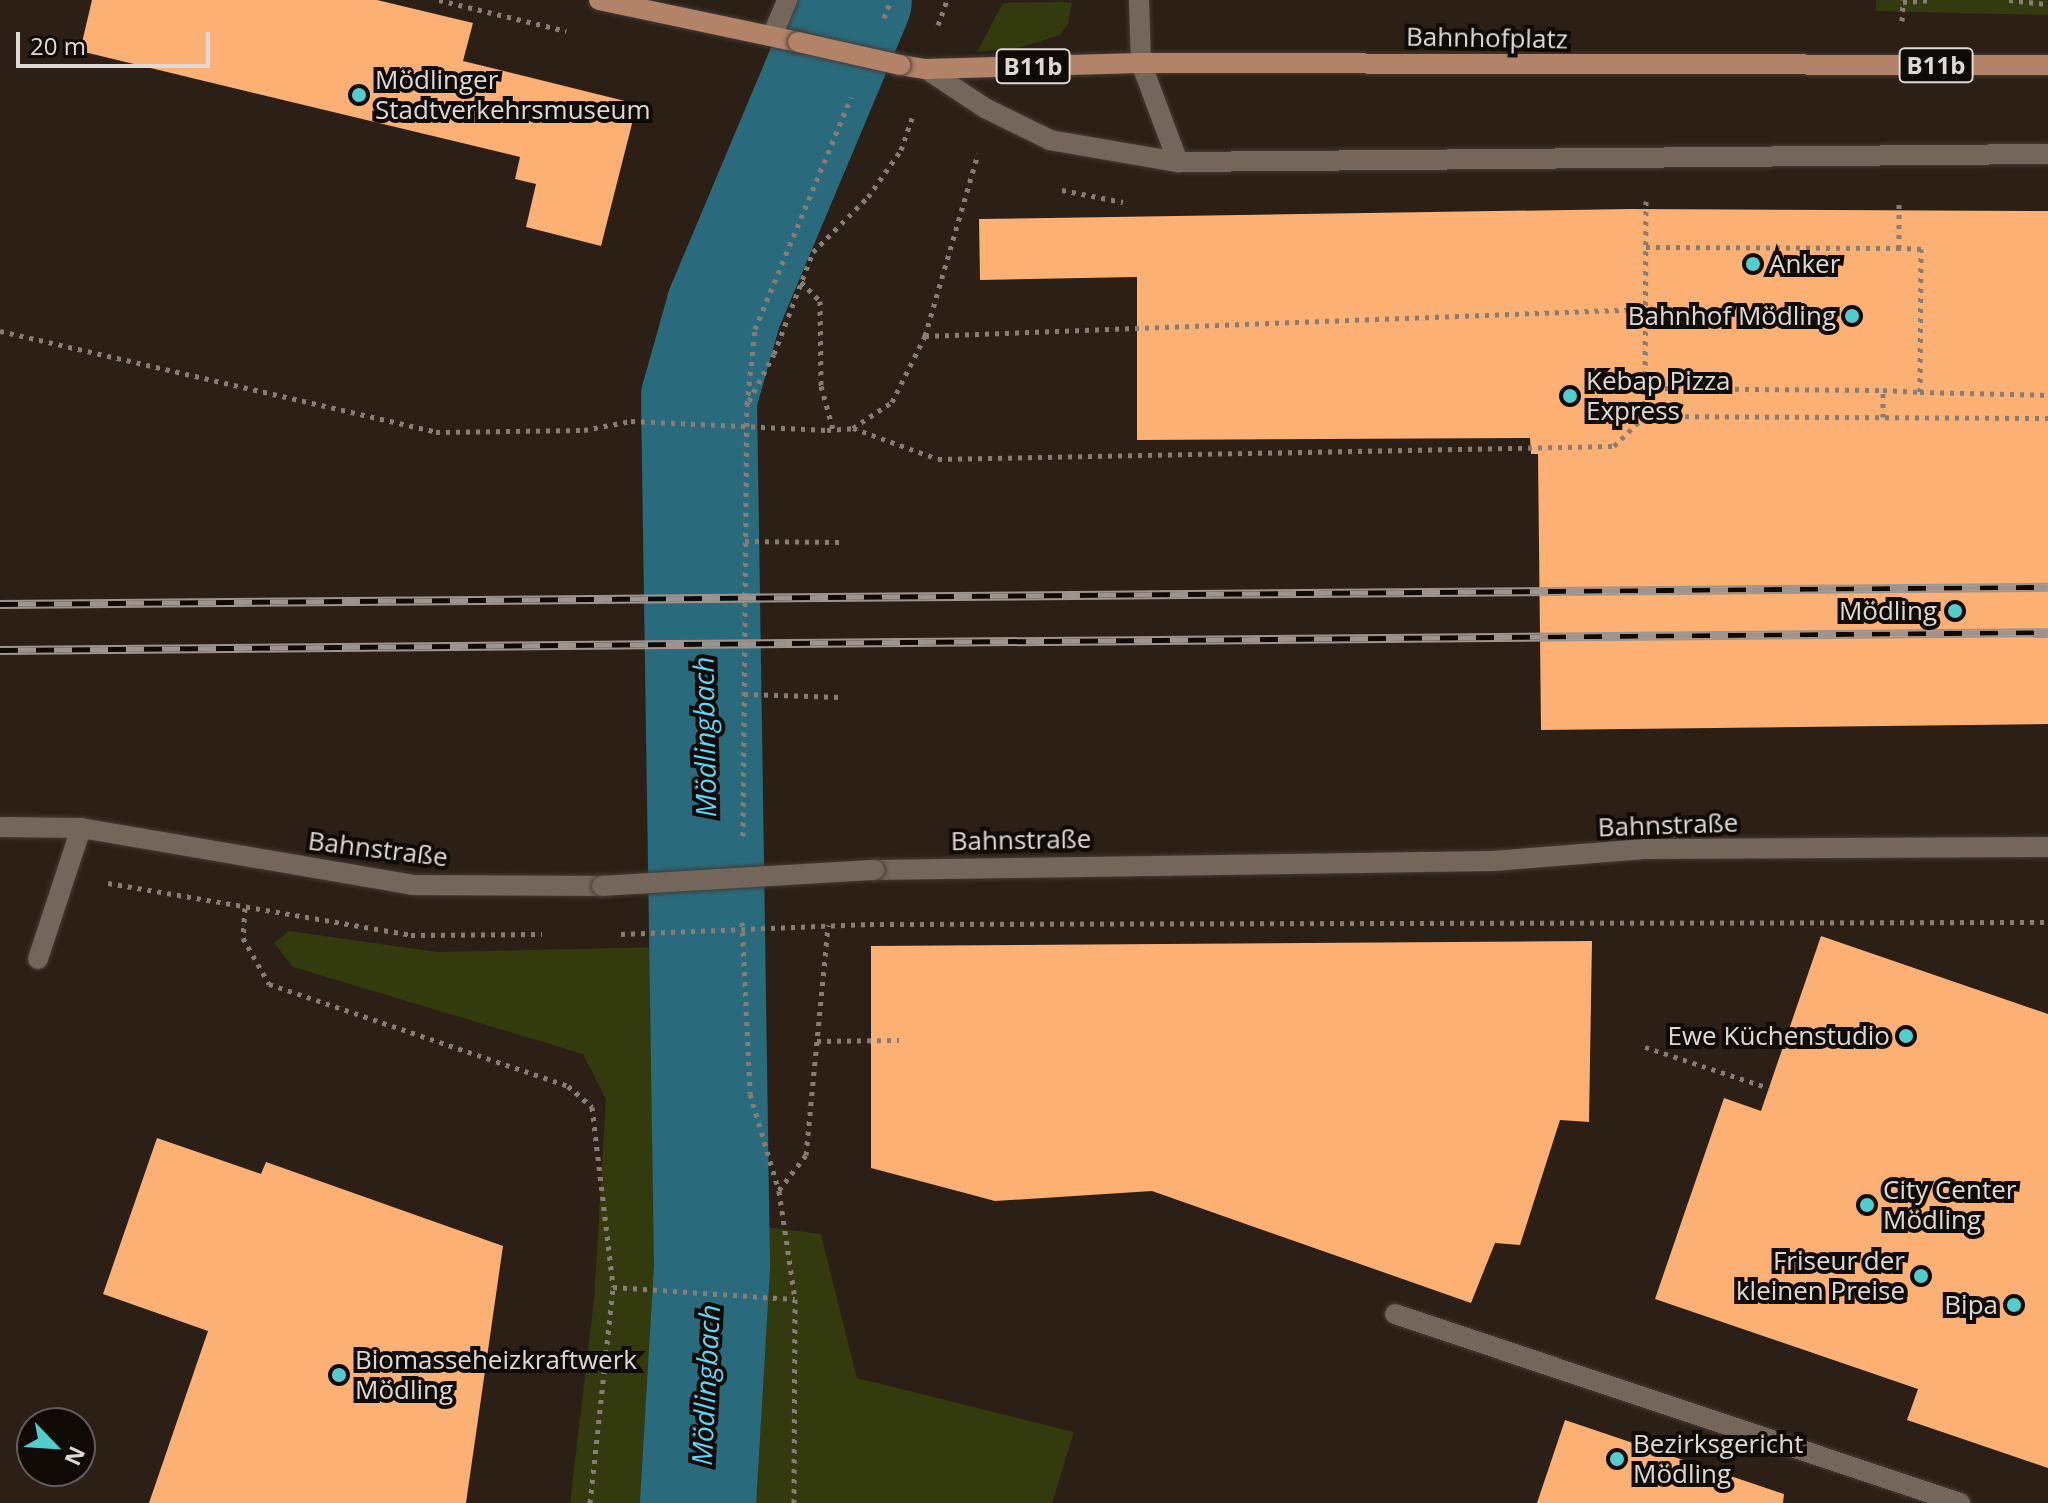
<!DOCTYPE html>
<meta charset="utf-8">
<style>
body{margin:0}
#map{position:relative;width:2048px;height:1503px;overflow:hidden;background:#2c1f16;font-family:"Open Sans",sans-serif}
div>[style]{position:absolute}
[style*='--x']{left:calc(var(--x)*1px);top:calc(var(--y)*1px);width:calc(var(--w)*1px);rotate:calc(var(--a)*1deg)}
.green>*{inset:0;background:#333a0e}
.river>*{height:116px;margin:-58px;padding:0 58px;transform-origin:58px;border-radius:58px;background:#296b7c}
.building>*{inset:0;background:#fcb073}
.path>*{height:5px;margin-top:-2.5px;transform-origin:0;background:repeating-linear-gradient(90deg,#877d75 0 4px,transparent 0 10px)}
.roads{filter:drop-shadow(0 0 2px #453b35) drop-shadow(0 0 2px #453b35)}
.minor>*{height:20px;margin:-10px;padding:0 10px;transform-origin:10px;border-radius:10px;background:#75665b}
.major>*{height:20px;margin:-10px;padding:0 10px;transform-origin:10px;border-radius:10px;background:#b28269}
.rail>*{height:9px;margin-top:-4.5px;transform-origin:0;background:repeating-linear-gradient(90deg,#100a07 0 18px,#9e948d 0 36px);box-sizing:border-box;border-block:2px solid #9e948d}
.path-bridge>*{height:5px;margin-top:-2.5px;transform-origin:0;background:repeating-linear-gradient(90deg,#877d75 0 4px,transparent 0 10px)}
.bridges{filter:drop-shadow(0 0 2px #453b35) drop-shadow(0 0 2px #453b35)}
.minor-bridge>*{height:20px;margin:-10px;padding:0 10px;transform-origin:10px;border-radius:10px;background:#75665b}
.major-bridge>*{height:20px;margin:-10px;padding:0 10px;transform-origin:10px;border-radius:10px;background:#b28269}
.dots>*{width:22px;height:22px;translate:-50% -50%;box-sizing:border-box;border:4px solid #100a07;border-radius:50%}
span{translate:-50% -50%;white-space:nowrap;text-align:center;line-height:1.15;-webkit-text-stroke:8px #100a07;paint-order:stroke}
.shield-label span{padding:2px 6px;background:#100a07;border:2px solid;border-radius:6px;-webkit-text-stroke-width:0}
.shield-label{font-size:24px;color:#e0d8d2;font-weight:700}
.street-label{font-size:26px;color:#e0d8d2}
.poi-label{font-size:26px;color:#e0d8d2}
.left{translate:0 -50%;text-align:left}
.right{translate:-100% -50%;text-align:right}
.water-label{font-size:28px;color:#5bd7f8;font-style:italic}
.north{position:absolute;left:16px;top:1407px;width:80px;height:80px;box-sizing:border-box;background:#100a07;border:2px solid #635c58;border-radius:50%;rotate:115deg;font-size:22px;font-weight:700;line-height:32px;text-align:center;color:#e0d8d2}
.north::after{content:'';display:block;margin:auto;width:28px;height:36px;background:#52cdcd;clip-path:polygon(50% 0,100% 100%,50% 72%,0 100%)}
.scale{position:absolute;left:16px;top:32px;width:194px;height:36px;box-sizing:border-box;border:4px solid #e0d8d2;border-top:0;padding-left:10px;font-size:24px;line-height:28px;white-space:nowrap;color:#e0d8d2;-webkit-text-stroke:6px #100a07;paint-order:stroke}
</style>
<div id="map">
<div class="green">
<i style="clip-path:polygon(1876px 0,2048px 0,2048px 15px,1876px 11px)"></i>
<i style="clip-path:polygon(1003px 3px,1063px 2px,1072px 3px,1068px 24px,1060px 35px,1022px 47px,977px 52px)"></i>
<i style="clip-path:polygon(289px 931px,437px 952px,712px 946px,742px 1224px,821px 1234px,857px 1378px,1074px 1432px,1052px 1503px,570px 1503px,594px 1300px,606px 1099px,583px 1054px,293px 967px,274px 943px)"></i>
</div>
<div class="river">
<i style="--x:698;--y:1503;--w:239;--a:-86.6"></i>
<i style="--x:712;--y:1264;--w:866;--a:-90.86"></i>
<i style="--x:699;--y:398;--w:92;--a:-74.3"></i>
<i style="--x:724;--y:309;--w:335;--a:-67.2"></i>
</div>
<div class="building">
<i style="clip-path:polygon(92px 0,377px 0,473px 23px,463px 61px,637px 104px,601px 246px,526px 227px,536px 184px,515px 179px,520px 157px,80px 51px)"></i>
<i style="clip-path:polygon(1630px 209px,2048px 211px,2048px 724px,1541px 730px,1538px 454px,1531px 454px,1530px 438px,1137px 440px,1137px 277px,980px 280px,979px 219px)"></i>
<i style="clip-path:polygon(1821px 936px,2048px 1014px,2048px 1468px,1907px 1420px,1918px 1389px,1655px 1299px,1724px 1098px,1761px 1111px)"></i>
<i style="clip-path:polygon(1592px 941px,1589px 1122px,1560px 1120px,1520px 1245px,1495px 1243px,1471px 1303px,1152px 1191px,995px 1201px,871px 1168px,871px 946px)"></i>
<i style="clip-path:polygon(157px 1138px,261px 1174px,266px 1162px,503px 1246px,466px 1503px,149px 1503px,208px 1331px,103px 1294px)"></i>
<i style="clip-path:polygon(1565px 1420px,1784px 1494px,1783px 1503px,1537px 1503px)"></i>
</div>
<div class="path">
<i style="--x:439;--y:0;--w:131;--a:13.7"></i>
<i style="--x:2009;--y:0;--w:39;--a:6"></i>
<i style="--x:1903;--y:2;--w:26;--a:-4"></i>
<i style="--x:884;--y:18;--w:19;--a:-69"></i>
<i style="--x:1902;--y:21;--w:21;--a:-87"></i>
<i style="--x:938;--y:25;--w:27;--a:-70"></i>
<i style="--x:1062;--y:190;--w:62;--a:11.1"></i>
<i style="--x:1646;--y:201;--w:215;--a:90.3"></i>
<i style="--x:1645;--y:416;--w:403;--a:0.3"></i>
<i style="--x:1646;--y:247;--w:253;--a:0.2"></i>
<i style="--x:801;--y:282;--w:27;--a:45"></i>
<i style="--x:820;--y:301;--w:85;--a:89.3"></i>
<i style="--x:821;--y:386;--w:45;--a:74.4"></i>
<i style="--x:0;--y:331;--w:448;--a:13"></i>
<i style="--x:436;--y:432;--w:148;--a:-0.8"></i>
<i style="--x:584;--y:430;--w:48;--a:-10.8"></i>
<i style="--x:925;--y:336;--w:722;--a:-2.14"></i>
<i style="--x:1645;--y:388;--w:238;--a:0.5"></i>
<i style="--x:1920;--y:392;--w:128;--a:1.3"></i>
<i style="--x:749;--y:401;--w:53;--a:-62"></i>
<i style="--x:774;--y:354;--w:109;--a:-69.1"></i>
<i style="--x:813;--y:252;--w:78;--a:-45"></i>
<i style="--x:868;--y:197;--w:57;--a:-54.9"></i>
<i style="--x:901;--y:150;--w:37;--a:-71"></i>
<i style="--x:1883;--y:417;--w:27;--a:-90"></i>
<i style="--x:1883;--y:390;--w:37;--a:3"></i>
<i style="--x:1920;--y:392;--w:143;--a:-89.6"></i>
<i style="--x:1921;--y:249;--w:22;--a:-177"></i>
<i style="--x:1899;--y:248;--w:49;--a:-90"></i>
<i style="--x:853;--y:428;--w:90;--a:20"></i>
<i style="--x:938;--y:459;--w:676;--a:-1.1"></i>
<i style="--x:1614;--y:446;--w:43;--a:-44.1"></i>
<i style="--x:827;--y:430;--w:26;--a:-4"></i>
<i style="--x:853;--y:428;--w:47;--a:-33.7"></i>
<i style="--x:892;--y:402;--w:74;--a:-63.4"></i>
<i style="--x:925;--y:336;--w:190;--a:-73.8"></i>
<i style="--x:745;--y:541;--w:95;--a:0.6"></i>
<i style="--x:744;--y:694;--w:97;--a:1.8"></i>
<i style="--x:743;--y:836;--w:431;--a:-89.5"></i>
<i style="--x:747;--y:405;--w:76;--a:-84"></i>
<i style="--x:755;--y:329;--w:251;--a:-67.5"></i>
<i style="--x:108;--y:883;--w:307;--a:9.7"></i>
<i style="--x:411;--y:935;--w:131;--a:-0.4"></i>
<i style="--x:245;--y:908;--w:30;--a:94"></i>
<i style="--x:243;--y:938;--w:53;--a:60.5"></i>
<i style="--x:269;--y:984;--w:316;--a:18.8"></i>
<i style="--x:568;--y:1086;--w:32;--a:41"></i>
<i style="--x:592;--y:1107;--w:181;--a:83.3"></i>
<i style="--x:613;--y:1287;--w:182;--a:3.8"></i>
<i style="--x:742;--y:922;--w:172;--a:87.3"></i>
<i style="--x:750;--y:1094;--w:101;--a:73.4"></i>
<i style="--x:779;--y:1191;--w:109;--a:81.6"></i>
<i style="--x:795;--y:1299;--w:204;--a:90.3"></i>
<i style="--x:870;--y:924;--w:1178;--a:-0.1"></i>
<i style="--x:817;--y:1041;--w:82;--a:-0.7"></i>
<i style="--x:1645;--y:1047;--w:131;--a:18.3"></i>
<i style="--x:779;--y:1190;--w:44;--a:-52.4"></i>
<i style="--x:806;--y:1155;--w:231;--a:-84.5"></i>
<i style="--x:590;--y:1503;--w:217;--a:-83.9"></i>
</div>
<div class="roads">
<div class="minor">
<i style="--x:1139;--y:0;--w:63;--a:88.2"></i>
<i style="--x:1141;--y:63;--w:106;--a:69.5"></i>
<i style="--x:772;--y:36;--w:39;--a:-67"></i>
<i style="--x:926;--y:69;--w:71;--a:33.5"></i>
<i style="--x:985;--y:108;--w:72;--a:26.2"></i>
<i style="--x:1050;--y:140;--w:130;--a:9.8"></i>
<i style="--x:1178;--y:162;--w:870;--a:-0.53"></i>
<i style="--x:0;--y:827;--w:81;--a:0.7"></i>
<i style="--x:81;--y:828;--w:337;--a:9.7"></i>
<i style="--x:413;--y:885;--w:189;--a:0.3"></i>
<i style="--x:875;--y:870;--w:618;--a:-0.83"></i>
<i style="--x:1493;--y:861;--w:152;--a:-4.5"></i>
<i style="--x:1645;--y:849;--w:403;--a:-0.3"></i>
<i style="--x:38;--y:959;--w:138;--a:-71.8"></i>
<i style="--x:1395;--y:1314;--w:596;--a:18.5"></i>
</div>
<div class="major">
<i style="--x:599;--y:0;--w:203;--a:11.9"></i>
<i style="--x:900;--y:65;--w:26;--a:9"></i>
<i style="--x:926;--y:69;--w:215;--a:-1.6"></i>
<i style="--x:1141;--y:63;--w:907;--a:0.13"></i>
</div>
</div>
<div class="rail">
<i style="--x:0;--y:604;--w:2048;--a:-0.48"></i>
<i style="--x:0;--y:650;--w:2048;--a:-0.5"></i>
</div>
<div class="path-bridge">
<i style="--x:631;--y:421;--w:196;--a:2.6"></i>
<i style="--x:621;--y:934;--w:249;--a:-2.3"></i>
</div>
<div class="bridges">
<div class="minor-bridge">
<i style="--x:602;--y:886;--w:273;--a:-3.4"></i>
</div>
<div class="major-bridge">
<i style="--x:798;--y:42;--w:105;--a:12.7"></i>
</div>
</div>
<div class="dots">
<i style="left:359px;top:95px;background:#52cdcd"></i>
<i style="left:1753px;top:264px;background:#52cdcd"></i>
<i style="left:1852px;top:316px;background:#52cdcd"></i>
<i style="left:1570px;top:396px;background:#52cdcd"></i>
<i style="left:1955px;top:611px;background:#52cdcd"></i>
<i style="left:1906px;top:1036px;background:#52cdcd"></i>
<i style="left:1867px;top:1205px;background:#52cdcd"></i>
<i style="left:1921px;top:1276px;background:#52cdcd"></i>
<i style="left:2014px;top:1305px;background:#52cdcd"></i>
<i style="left:339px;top:1375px;background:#52cdcd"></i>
<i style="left:1617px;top:1459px;background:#52cdcd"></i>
</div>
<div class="shield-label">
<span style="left:1936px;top:65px">B11b</span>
<span style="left:1033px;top:66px">B11b</span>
</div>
<div class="street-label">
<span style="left:1487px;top:38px;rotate:1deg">Bahnhofplatz</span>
<span style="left:1668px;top:825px;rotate:-2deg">Bahnstraße</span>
<span style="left:1021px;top:840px;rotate:-1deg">Bahnstraße</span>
<span style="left:378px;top:849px;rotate:7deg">Bahnstraße</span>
</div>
<div class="poi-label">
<span class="left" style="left:375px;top:95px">Mödlinger<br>Stadtverkehrsmuseum</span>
<span class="left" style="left:1769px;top:264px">Anker</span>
<span class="right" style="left:1836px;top:316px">Bahnhof Mödling</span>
<span class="left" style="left:1586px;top:396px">Kebap Pizza<br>Express</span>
<span class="right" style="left:1937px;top:611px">Mödling</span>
<span class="right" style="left:1890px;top:1036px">Ewe Küchenstudio</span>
<span class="left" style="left:1883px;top:1205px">City Center<br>Mödling</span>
<span class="right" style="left:1905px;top:1276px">Friseur der<br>kleinen Preise</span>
<span class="right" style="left:1998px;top:1305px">Bipa</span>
<span class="left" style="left:355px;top:1375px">Biomasseheizkraftwerk<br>Mödling</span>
<span class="left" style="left:1633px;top:1459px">Bezirksgericht<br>Mödling</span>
</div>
<div class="water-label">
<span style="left:704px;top:737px;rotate:-91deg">Mödlingbach</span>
<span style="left:705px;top:1385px;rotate:-87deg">Mödlingbach</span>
</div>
<div class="north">N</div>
<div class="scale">20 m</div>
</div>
